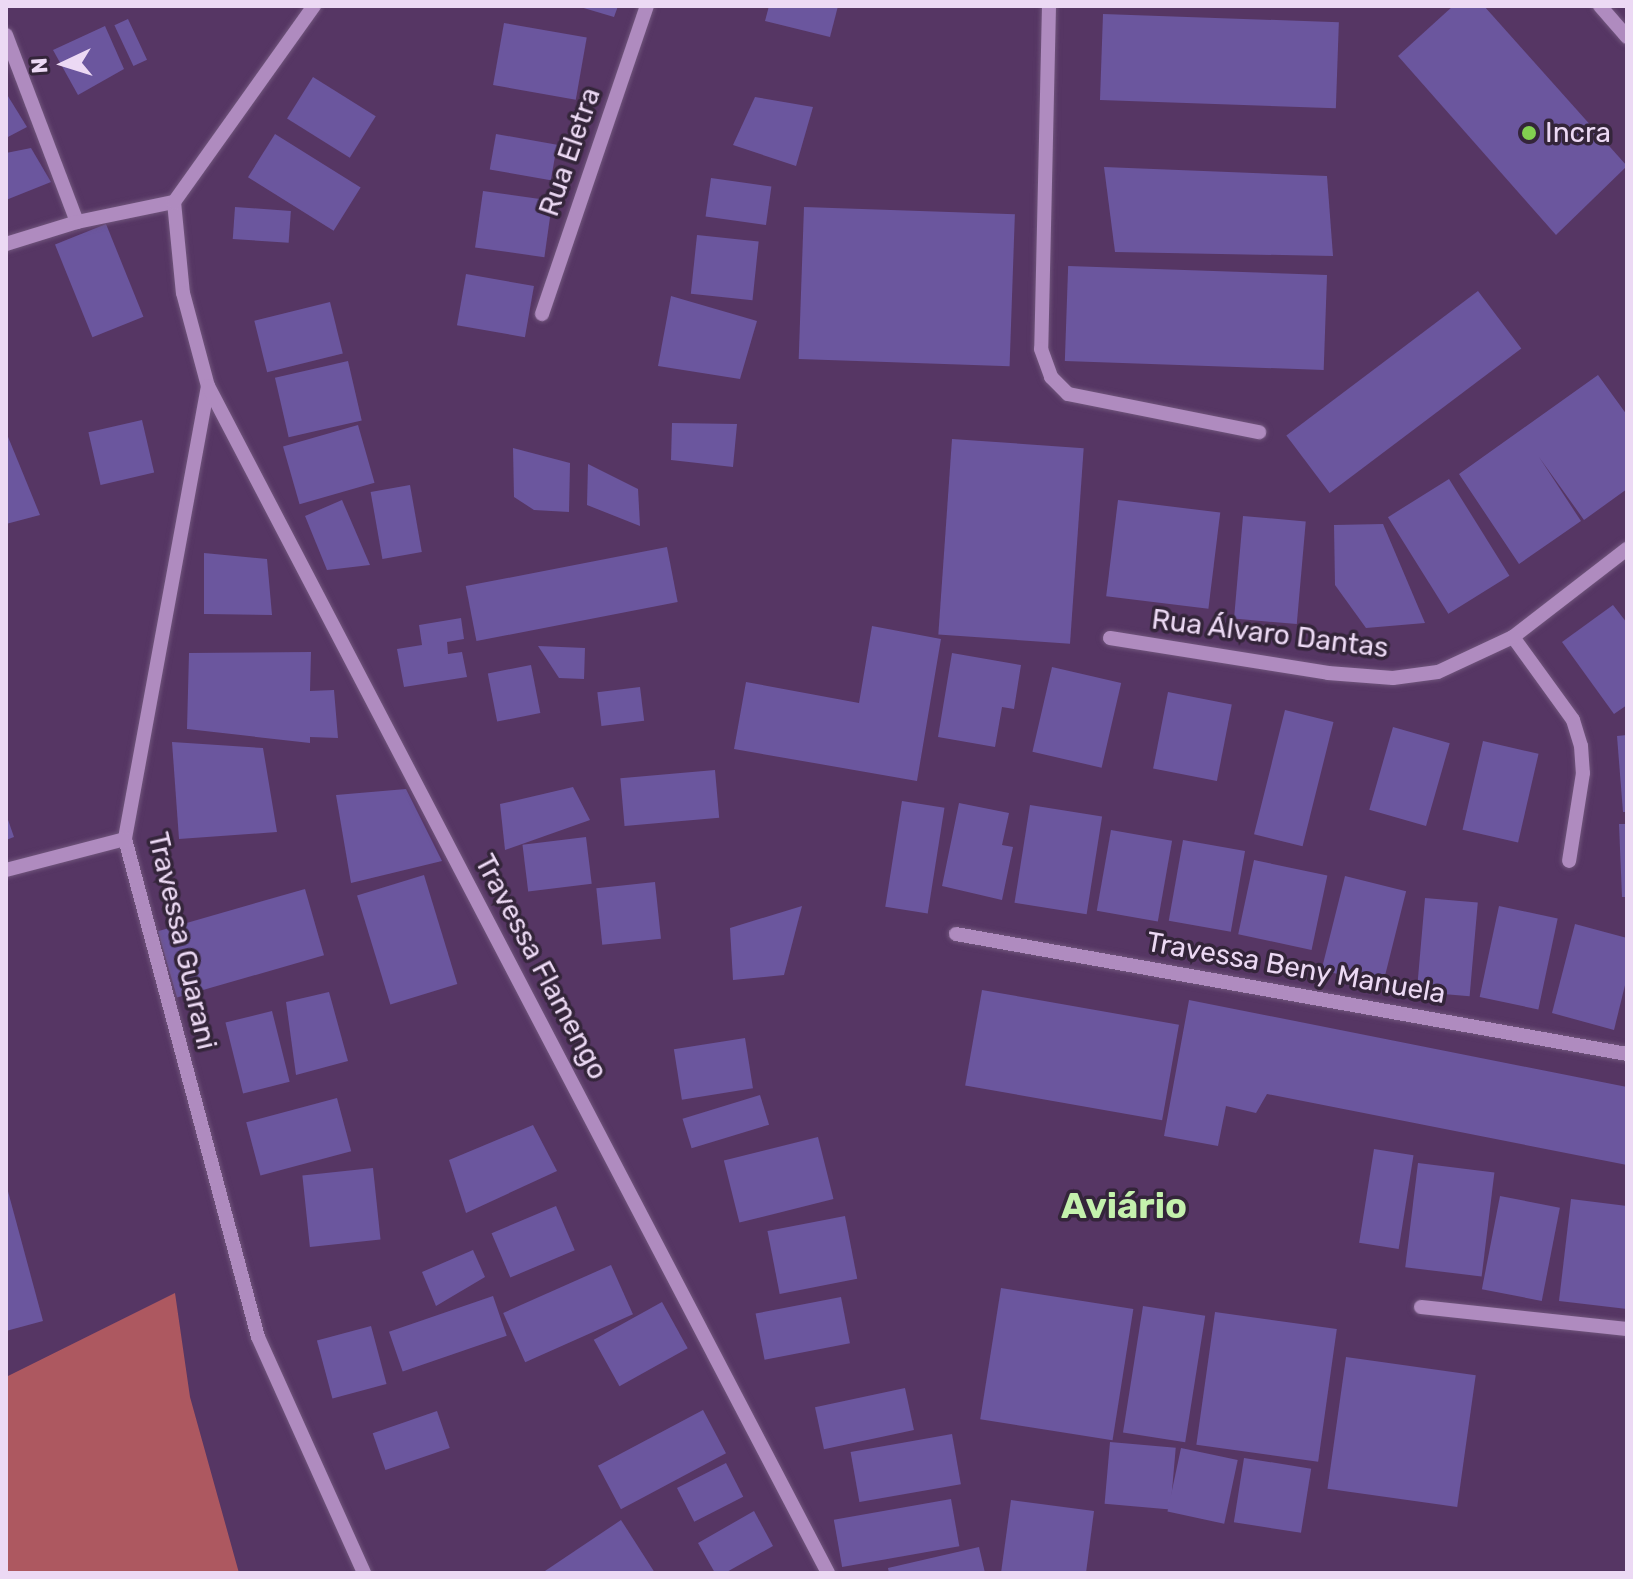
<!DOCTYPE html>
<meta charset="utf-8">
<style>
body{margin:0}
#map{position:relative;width:1633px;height:1579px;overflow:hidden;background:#563664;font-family:Rubik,sans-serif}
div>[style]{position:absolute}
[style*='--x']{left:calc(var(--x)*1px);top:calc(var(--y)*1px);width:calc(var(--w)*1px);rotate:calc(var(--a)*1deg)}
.forest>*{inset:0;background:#ad5860}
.building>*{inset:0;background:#6b569e;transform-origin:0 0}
.roads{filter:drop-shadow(0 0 2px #70557c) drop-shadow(0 0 2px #70557c)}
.minor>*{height:14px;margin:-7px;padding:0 7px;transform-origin:7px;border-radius:7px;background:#af8bbf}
.dots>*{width:22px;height:22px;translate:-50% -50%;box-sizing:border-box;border:4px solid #34253a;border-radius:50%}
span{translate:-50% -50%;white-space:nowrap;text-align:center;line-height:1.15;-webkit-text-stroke:7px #34253a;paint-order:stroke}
.poi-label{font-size:28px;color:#ecd9f4}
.left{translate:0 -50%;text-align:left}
.street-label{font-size:28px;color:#ecd9f4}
.district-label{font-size:36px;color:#c4f1ad;font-weight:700}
.frame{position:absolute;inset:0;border:8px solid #ecd9f4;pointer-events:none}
.north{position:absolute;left:24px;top:24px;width:80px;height:80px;-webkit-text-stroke:6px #34253a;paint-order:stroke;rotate:266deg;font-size:22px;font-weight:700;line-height:32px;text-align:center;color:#ecd9f4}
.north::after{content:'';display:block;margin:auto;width:28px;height:36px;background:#ecd9f4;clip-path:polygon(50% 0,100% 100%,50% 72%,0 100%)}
</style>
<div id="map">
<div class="forest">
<i style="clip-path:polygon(175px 1293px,190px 1397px,239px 1573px,6px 1573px,6px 1377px)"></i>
</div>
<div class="building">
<i style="clip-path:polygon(577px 6px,618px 6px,614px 17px)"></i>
<i style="clip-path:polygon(769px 6px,838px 6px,830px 37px,765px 21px)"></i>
<i style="clip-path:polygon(1453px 6px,1484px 6px,1627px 166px,1556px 235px,1398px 56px)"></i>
<i style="left:1103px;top:14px;width:236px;height:86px;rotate:2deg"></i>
<i style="left:128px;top:19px;width:45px;height:15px;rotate:65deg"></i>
<i style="left:504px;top:23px;width:84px;height:63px;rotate:10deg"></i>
<i style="clip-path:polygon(105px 26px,124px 69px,78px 95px,53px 50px)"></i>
<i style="left:313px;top:77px;width:74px;height:49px;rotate:32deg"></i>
<i style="clip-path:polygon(6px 93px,27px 127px,6px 138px)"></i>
<i style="clip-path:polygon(755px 97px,813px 107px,796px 166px,733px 145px)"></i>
<i style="left:275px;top:134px;width:101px;height:51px;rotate:32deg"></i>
<i style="left:496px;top:134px;width:62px;height:36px;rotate:10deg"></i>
<i style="clip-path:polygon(31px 148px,51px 182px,6px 200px,6px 153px)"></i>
<i style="clip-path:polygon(1104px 167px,1327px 176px,1333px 256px,1115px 252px)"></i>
<i style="left:711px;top:178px;width:61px;height:39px;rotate:8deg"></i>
<i style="left:483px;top:191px;width:70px;height:57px;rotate:8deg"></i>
<i style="left:235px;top:207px;width:56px;height:32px;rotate:4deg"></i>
<i style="left:804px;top:207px;width:211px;height:152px;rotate:2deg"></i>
<i style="left:106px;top:224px;width:100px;height:55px;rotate:68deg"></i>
<i style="left:697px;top:235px;width:62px;height:59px;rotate:6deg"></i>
<i style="left:466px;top:274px;width:69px;height:52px;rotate:10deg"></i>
<i style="left:1327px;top:275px;width:95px;height:259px;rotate:92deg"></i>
<i style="left:1478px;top:291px;width:72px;height:240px;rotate:53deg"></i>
<i style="clip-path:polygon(671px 296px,757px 321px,740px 379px,658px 366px)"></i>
<i style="left:330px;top:302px;width:53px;height:78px;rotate:76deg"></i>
<i style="left:348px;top:361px;width:61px;height:75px;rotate:77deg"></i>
<i style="clip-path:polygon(1598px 375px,1627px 415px,1627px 489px,1584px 520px,1539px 457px,1581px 521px,1519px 564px,1459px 474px)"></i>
<i style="left:142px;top:420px;width:54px;height:55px;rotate:77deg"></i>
<i style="clip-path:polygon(672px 423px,737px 424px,733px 467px,671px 460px)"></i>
<i style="left:358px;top:425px;width:60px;height:78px;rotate:74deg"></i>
<i style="clip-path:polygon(6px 432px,40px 515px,6px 524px)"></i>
<i style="left:952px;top:439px;width:132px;height:196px;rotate:4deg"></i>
<i style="clip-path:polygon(513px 448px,570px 463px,569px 512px,534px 510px,514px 497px)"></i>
<i style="clip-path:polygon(588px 464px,638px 489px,640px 526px,587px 505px)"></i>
<i style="left:1449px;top:479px;width:114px;height:72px;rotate:58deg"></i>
<i style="left:410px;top:485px;width:68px;height:40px;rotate:80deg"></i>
<i style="clip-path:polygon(342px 500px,370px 565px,327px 570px,305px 516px)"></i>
<i style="left:1118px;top:500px;width:103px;height:97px;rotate:7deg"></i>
<i style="left:1243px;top:516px;width:63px;height:103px;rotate:5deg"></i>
<i style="clip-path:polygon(1383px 524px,1425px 623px,1366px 628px,1335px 585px,1334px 525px)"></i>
<i style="left:667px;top:547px;width:56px;height:205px;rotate:79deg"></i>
<i style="clip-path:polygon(204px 553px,267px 559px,272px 615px,204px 614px)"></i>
<i style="clip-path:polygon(1613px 605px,1627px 623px,1627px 705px,1614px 714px,1562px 642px)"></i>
<i style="clip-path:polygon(461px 618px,464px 639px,447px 642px,448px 654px,462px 652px,467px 677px,404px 687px,397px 649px,422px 645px,419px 625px)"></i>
<i style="clip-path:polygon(872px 626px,941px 639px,917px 781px,734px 749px,746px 682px,859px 703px)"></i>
<i style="clip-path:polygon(538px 646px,585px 648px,584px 679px,559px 678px)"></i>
<i style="clip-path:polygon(311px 652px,310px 691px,334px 690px,338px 738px,310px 737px,310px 743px,187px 729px,189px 653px)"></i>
<i style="clip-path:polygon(952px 653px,1021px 665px,1014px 709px,1002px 707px,995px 747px,938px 737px)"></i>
<i style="left:531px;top:665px;width:49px;height:44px;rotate:79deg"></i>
<i style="left:1052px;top:667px;width:71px;height:87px;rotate:13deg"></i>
<i style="left:640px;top:687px;width:34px;height:43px;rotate:83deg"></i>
<i style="left:1168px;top:692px;width:65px;height:78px;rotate:11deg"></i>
<i style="left:1285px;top:710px;width:50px;height:128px;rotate:14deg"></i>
<i style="left:1393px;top:727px;width:59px;height:86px;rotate:16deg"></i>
<i style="clip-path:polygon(1627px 735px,1627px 812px,1623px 812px,1617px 736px)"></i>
<i style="left:1483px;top:741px;width:57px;height:91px;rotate:13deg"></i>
<i style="clip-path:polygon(172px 742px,263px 748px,277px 832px,179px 839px)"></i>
<i style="left:715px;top:770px;width:48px;height:95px;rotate:85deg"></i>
<i style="clip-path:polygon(573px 787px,590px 820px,505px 850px,500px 804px)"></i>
<i style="clip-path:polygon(406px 789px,442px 861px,351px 883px,336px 795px)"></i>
<i style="left:902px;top:801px;width:43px;height:107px;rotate:9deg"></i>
<i style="clip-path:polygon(959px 803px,1009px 813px,1002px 845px,1013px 847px,1002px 900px,942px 886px)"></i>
<i style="left:1030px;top:805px;width:73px;height:99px;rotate:9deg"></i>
<i style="clip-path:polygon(6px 814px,14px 837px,6px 840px)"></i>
<i style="clip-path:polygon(1619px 824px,1627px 824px,1627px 897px,1622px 897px)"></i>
<i style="left:1111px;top:830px;width:62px;height:82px;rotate:10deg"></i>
<i style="left:586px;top:837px;width:47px;height:64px;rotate:83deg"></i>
<i style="left:1183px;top:840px;width:63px;height:82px;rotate:10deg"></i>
<i style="left:1254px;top:860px;width:75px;height:76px;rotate:12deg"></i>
<i style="left:424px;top:875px;width:114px;height:70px;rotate:73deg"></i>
<i style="left:1345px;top:876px;width:63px;height:97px;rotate:14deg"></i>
<i style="left:655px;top:882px;width:57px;height:59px;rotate:84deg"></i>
<i style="left:305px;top:889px;width:69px;height:153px;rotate:74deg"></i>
<i style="left:1425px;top:898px;width:53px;height:94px;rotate:5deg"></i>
<i style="clip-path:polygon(802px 906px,784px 975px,733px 980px,730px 928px)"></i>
<i style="left:1499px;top:906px;width:60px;height:93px;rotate:12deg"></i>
<i style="clip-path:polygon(1575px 924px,1627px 938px,1627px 977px,1614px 1030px,1552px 1013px)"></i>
<i style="left:982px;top:990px;width:200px;height:97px;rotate:10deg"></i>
<i style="clip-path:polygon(329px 992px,348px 1061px,296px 1075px,286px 1002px)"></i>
<i style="clip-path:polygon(1189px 1000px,1627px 1087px,1627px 1165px,1267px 1094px,1256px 1113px,1226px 1106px,1218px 1146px,1164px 1136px)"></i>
<i style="left:272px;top:1011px;width:73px;height:48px;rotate:76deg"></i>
<i style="left:745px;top:1038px;width:51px;height:72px;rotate:81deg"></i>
<i style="left:760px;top:1095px;width:31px;height:81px;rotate:73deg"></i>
<i style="left:337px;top:1098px;width:55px;height:94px;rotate:75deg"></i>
<i style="clip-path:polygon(533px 1125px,557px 1171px,466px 1213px,449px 1160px)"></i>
<i style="left:818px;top:1137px;width:64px;height:97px;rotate:76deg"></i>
<i style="left:1374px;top:1149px;width:40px;height:95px;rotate:9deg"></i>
<i style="left:1418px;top:1163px;width:77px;height:105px;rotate:7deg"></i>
<i style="left:373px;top:1168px;width:72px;height:71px;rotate:84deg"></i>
<i style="clip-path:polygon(6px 1184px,43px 1321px,6px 1331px)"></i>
<i style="left:1500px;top:1196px;width:61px;height:95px;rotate:11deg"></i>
<i style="clip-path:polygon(1571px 1199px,1627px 1206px,1627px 1309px,1559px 1301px)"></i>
<i style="left:556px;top:1206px;width:48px;height:70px;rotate:67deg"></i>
<i style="left:845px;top:1216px;width:64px;height:79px;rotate:79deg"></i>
<i style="clip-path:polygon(473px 1250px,485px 1277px,436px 1306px,422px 1272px)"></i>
<i style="left:611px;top:1265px;width:54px;height:118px;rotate:66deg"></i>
<i style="left:1001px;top:1288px;width:134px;height:133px;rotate:9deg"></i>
<i style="left:493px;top:1296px;width:42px;height:110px;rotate:71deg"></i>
<i style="left:841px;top:1297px;width:47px;height:87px;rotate:79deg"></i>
<i style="left:662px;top:1302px;width:53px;height:78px;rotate:61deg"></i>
<i style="left:1143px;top:1306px;width:63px;height:128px;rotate:9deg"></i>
<i style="left:1215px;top:1312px;width:123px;height:134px;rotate:8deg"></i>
<i style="left:371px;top:1326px;width:60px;height:56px;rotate:75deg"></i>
<i style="left:1346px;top:1357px;width:131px;height:133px;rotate:8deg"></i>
<i style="left:905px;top:1388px;width:43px;height:92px;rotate:78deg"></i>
<i style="left:703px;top:1410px;width:49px;height:119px;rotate:62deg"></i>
<i style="left:437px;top:1411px;width:39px;height:68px;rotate:71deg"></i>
<i style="left:952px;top:1434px;width:51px;height:103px;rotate:80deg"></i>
<i style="left:1110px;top:1442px;width:66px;height:62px;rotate:5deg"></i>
<i style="left:1181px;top:1448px;width:58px;height:65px;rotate:12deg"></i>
<i style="left:1244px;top:1458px;width:68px;height:65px;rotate:9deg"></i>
<i style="left:726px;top:1463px;width:38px;height:55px;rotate:63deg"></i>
<i style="left:951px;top:1499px;width:48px;height:119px;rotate:80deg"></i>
<i style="clip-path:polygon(1011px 1500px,1094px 1511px,1086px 1573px,1001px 1573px)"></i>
<i style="clip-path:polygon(754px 1511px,773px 1546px,725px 1573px,715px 1573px,698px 1543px)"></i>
<i style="clip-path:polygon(621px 1520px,655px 1573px,542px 1573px)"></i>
<i style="clip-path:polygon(979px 1547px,985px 1573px,889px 1573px,888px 1568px)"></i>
</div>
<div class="roads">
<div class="minor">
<i style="--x:1049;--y:6;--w:343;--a:91.3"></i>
<i style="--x:1041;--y:349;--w:30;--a:70"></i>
<i style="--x:1051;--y:377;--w:24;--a:45"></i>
<i style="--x:1068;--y:394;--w:195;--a:11.3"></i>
<i style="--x:1600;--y:6;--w:41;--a:48.9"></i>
<i style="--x:6;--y:35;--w:200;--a:69.2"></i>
<i style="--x:77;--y:222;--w:99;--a:-11.7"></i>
<i style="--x:174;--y:202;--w:91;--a:84.4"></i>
<i style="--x:183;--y:293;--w:96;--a:75"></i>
<i style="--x:208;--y:386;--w:461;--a:100.4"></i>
<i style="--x:125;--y:839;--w:515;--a:75.05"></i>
<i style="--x:258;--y:1337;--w:259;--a:65.8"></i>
<i style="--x:174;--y:202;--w:241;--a:-54.5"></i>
<i style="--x:6;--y:244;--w:74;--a:-17.2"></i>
<i style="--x:542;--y:314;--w:325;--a:-71.2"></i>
<i style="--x:208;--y:386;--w:1339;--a:62.42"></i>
<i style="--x:1513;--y:637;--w:102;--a:54.1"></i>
<i style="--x:1573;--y:720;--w:27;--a:73"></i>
<i style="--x:1581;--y:746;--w:27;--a:86"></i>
<i style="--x:1583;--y:773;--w:89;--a:99"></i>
<i style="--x:1110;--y:638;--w:221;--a:9.1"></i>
<i style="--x:1328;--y:673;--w:65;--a:4.4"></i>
<i style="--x:1393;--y:678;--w:45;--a:-7.6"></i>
<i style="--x:1438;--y:672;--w:83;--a:-25"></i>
<i style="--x:1513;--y:637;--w:144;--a:-37.7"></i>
<i style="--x:6;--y:870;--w:123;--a:-14.6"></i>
<i style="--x:956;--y:934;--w:682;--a:10.14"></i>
<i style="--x:1421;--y:1307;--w:207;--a:6.1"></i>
</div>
</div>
<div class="dots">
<i style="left:1529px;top:133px;background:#82d050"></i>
</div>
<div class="poi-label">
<span class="left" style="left:1545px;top:133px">Incra</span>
</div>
<div class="street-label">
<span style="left:570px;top:152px;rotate:-71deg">Rua Eletra</span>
<span style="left:1270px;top:634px;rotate:7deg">Rua Álvaro Dantas</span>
<span style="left:182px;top:941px;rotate:77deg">Travessa Guarani</span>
<span style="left:541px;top:967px;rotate:62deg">Travessa Flamengo</span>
<span style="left:1296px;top:968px;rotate:10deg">Travessa Beny Manuela</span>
</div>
<div class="district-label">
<span style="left:1124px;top:1206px">Aviário</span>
</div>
<div class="frame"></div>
<div class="north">N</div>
</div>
